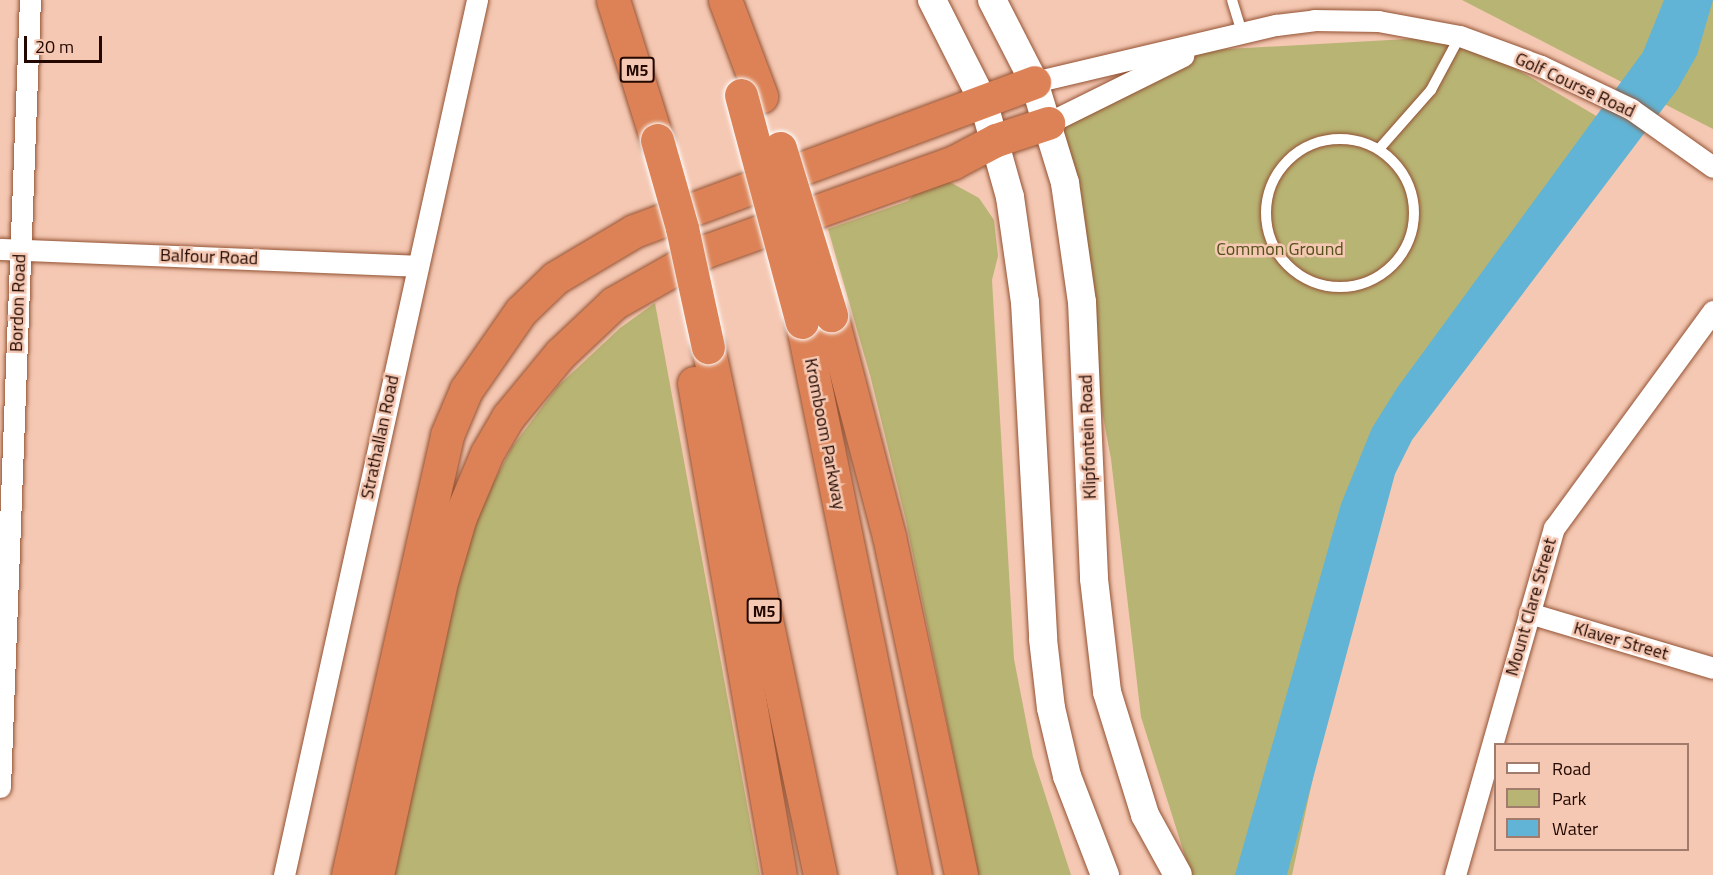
<!DOCTYPE html>
<style>
body{margin:0}
#map{position:relative;width:1713px;height:875px;overflow:hidden;background:#f5c8b3;font-family:"Titillium Web",sans-serif}
div>[style]{position:absolute}
[style*='--x']{left:calc(var(--x)*1px);top:calc(var(--y)*1px);width:calc(var(--w)*1px);rotate:calc(var(--a)*1deg)}
.green>*{inset:0;background:#b8b474}
.water>*{inset:0;background:#61b4d5}
.roads{filter:drop-shadow(0 0 2px #935233) drop-shadow(0 0 2px #935233)}
.service>*{height:10px;margin:-5px;padding:0 5px;transform-origin:5px;border-radius:5px;background:#fff}
.service>.ring{margin:-5px;padding:0;box-sizing:content-box;background:none;border:10px solid #fff;border-radius:50%}
.minor>*{height:21px;margin:-10.5px;padding:0 10.5px;transform-origin:10.5px;border-radius:10.5px;background:#fff}
.secondary>*{height:28px;margin:-14px;padding:0 14px;transform-origin:14px;border-radius:14px;background:#fff}
.motorway>*{height:33px;margin:-16.5px;padding:0 16.5px;transform-origin:16.5px;border-radius:16.5px;background:#dc8256}
.bridges{filter:drop-shadow(0 0 2px #fff) drop-shadow(0 0 2px #fff)}
.motorway-bridge>*{height:33px;margin:-16.5px;padding:0 16.5px;transform-origin:16.5px;border-radius:16.5px;background:#dc8256}
span{translate:-50% -50%;white-space:nowrap;text-align:center;line-height:1.15;-webkit-text-stroke:5px #f5c8b3;paint-order:stroke}
.shield-label span{padding:2px 4px;background:#f5c8b3;border:2px solid;border-radius:4px;-webkit-text-stroke-width:0}
.shield-label{font-size:16px;color:#220800;font-weight:700}
.street-label{font-size:18px;color:#220800}
.park-label{font-size:18px;color:#54501a}
.legend{position:absolute;left:1494px;top:743px;width:195px;height:108px;box-sizing:border-box;background:#f5c8b3;border:2px solid #a17b6b;margin:0;padding:8px 10px;list-style:none;font-size:18px;color:#220800}
.legend li{display:flex;align-items:center;gap:12px;height:30px}
.legend b{width:30px;border:2px solid #a17b6b}
.scale{position:absolute;left:24px;top:36px;width:78px;height:27px;box-sizing:border-box;border:3px solid #220800;border-top:0;padding-left:8px;font-size:18px;line-height:21px;white-space:nowrap;color:#220800;-webkit-text-stroke:4px #f5c8b3;paint-order:stroke}
</style>
<div id="map">
<div class="green">
<i style="clip-path:polygon(1462px 0,1713px 0,1713px 129px)"></i>
<i style="clip-path:polygon(1460px 36px,1622px 131px,1383px 453px,1292px 875px,1191px 875px,1141px 717px,1111px 459px,1048px 123px,1193px 51px)"></i>
<i style="clip-path:polygon(948px 181px,979px 198px,994px 220px,998px 256px,992px 280px,1014px 659px,1033px 757px,1071px 875px,978px 875px,906px 521px,870px 375px,828px 229px,908px 201px,916px 192px)"></i>
<i style="clip-path:polygon(655px 303px,760px 875px,392px 875px,469px 537px,481px 506px,512px 447px,558px 386px,620px 328px)"></i>
</div>
<div class="water">
<i style="clip-path:polygon(1664px 0,1713px 0,1697px 55px,1677px 90px,1412px 440px,1395px 474px,1287px 875px,1235px 875px,1341px 504px,1372px 428px,1397px 388px,1643px 52px)"></i>
</div>
<div class="roads">
<div class="service">
<i style="--x:1232;--y:0;--w:34;--a:73"></i>
<i class="ring" style="left:1266px;top:139px;width:138px;height:138px"></i>
<i style="--x:1379;--y:149;--w:79;--a:-48.6"></i>
<i style="--x:1431;--y:90;--w:61;--a:-61.8"></i>
</div>
<div class="minor">
<i style="--x:1034;--y:82;--w:249;--a:-13.3"></i>
<i style="--x:1276;--y:25;--w:38;--a:-7"></i>
<i style="--x:1314;--y:20;--w:64;--a:0.9"></i>
<i style="--x:1378;--y:21;--w:83;--a:10.4"></i>
<i style="--x:1460;--y:36;--w:86;--a:20.3"></i>
<i style="--x:1541;--y:66;--w:100;--a:25.5"></i>
<i style="--x:1631;--y:109;--w:100;--a:35.3"></i>
<i style="--x:1048;--y:123;--w:151;--a:-26.4"></i>
<i style="--x:0;--y:249;--w:418;--a:2.3"></i>
<i style="--x:1529;--y:613;--w:192;--a:16.6"></i>
<i style="--x:0;--y:787;--w:788;--a:-87.82"></i>
<i style="--x:284;--y:875;--w:896;--a:-77.56"></i>
<i style="--x:1455;--y:875;--w:361;--a:-74.1"></i>
<i style="--x:1554;--y:528;--w:269;--a:-53.8"></i>
</div>
<div class="secondary">
<i style="--x:932;--y:0;--w:113;--a:63.2"></i>
<i style="--x:983;--y:101;--w:100;--a:74.3"></i>
<i style="--x:1010;--y:197;--w:106;--a:81.9"></i>
<i style="--x:1025;--y:302;--w:337;--a:86.9"></i>
<i style="--x:1043;--y:639;--w:69;--a:83.4"></i>
<i style="--x:1051;--y:708;--w:70;--a:76.8"></i>
<i style="--x:1067;--y:776;--w:106;--a:69"></i>
<i style="--x:992;--y:0;--w:92;--a:62.9"></i>
<i style="--x:1034;--y:82;--w:106;--a:72.9"></i>
<i style="--x:1065;--y:183;--w:120;--a:81.9"></i>
<i style="--x:1082;--y:302;--w:277;--a:87.5"></i>
<i style="--x:1094;--y:579;--w:114;--a:83.4"></i>
<i style="--x:1107;--y:692;--w:129;--a:72.8"></i>
<i style="--x:1145;--y:815;--w:68;--a:61.2"></i>
</div>
<div class="motorway">
<i style="--x:613;--y:0;--w:147;--a:72.6"></i>
<i style="--x:725;--y:0;--w:103;--a:69.4"></i>
<i style="--x:831;--y:315;--w:228;--a:75.3"></i>
<i style="--x:889;--y:536;--w:347;--a:78"></i>
<i style="--x:802;--y:322;--w:564;--a:78.45"></i>
<i style="--x:708;--y:347;--w:540;--a:78.02"></i>
<i style="--x:694;--y:383;--w:499;--a:80.1"></i>
<i style="--x:348;--y:875;--w:451;--a:-77.3"></i>
<i style="--x:447;--y:435;--w:49;--a:-67.1"></i>
<i style="--x:466;--y:390;--w:96;--a:-55.2"></i>
<i style="--x:521;--y:311;--w:47;--a:-44.1"></i>
<i style="--x:555;--y:278;--w:92;--a:-30.7"></i>
<i style="--x:634;--y:231;--w:427;--a:-20.4"></i>
<i style="--x:377;--y:875;--w:304;--a:-77.7"></i>
<i style="--x:442;--y:578;--w:64;--a:-73.6"></i>
<i style="--x:460;--y:517;--w:69;--a:-67.1"></i>
<i style="--x:487;--y:453;--w:42;--a:-59.7"></i>
<i style="--x:508;--y:417;--w:82;--a:-50.5"></i>
<i style="--x:560;--y:354;--w:74;--a:-43.4"></i>
<i style="--x:614;--y:303;--w:106;--a:-29.5"></i>
<i style="--x:706;--y:251;--w:263;--a:-19.7"></i>
<i style="--x:954;--y:162;--w:47;--a:-27.6"></i>
<i style="--x:996;--y:140;--w:55;--a:-18.1"></i>
</div>
</div>
<div class="bridges">
<div class="motorway-bridge">
<i style="--x:741;--y:95;--w:235;--a:75"></i>
<i style="--x:657;--y:140;--w:91;--a:74.1"></i>
<i style="--x:682;--y:228;--w:122;--a:77.7"></i>
<i style="--x:780;--y:148;--w:175;--a:73"></i>
</div>
</div>
<div class="shield-label">
<span style="left:637px;top:70px">M5</span>
<span style="left:764px;top:611px">M5</span>
</div>
<div class="street-label">
<span style="left:1575px;top:85px;rotate:25deg">Golf Course Road</span>
<span style="left:209px;top:257px;rotate:2deg">Balfour Road</span>
<span style="left:18px;top:303px;rotate:-88deg">Bordon Road</span>
<span style="left:825px;top:434px;rotate:79deg">Kromboom Parkway</span>
<span style="left:380px;top:437px;rotate:-78deg">Strathallan Road</span>
<span style="left:1088px;top:437px;rotate:-92deg">Klipfontein Road</span>
<span style="left:1531px;top:607px;rotate:-74deg">Mount Clare Street</span>
<span style="left:1621px;top:641px;rotate:16deg">Klaver Street</span>
</div>
<div class="park-label">
<span style="left:1280px;top:249px">Common Ground</span>
</div>
<ul class="legend">
<li><b style="height:8px;background:#fff"></b>Road</li>
<li><b style="height:16px;background:#b8b474"></b>Park</li>
<li><b style="height:16px;background:#61b4d5"></b>Water</li>
</ul>
<div class="scale">20 m</div>
</div>
